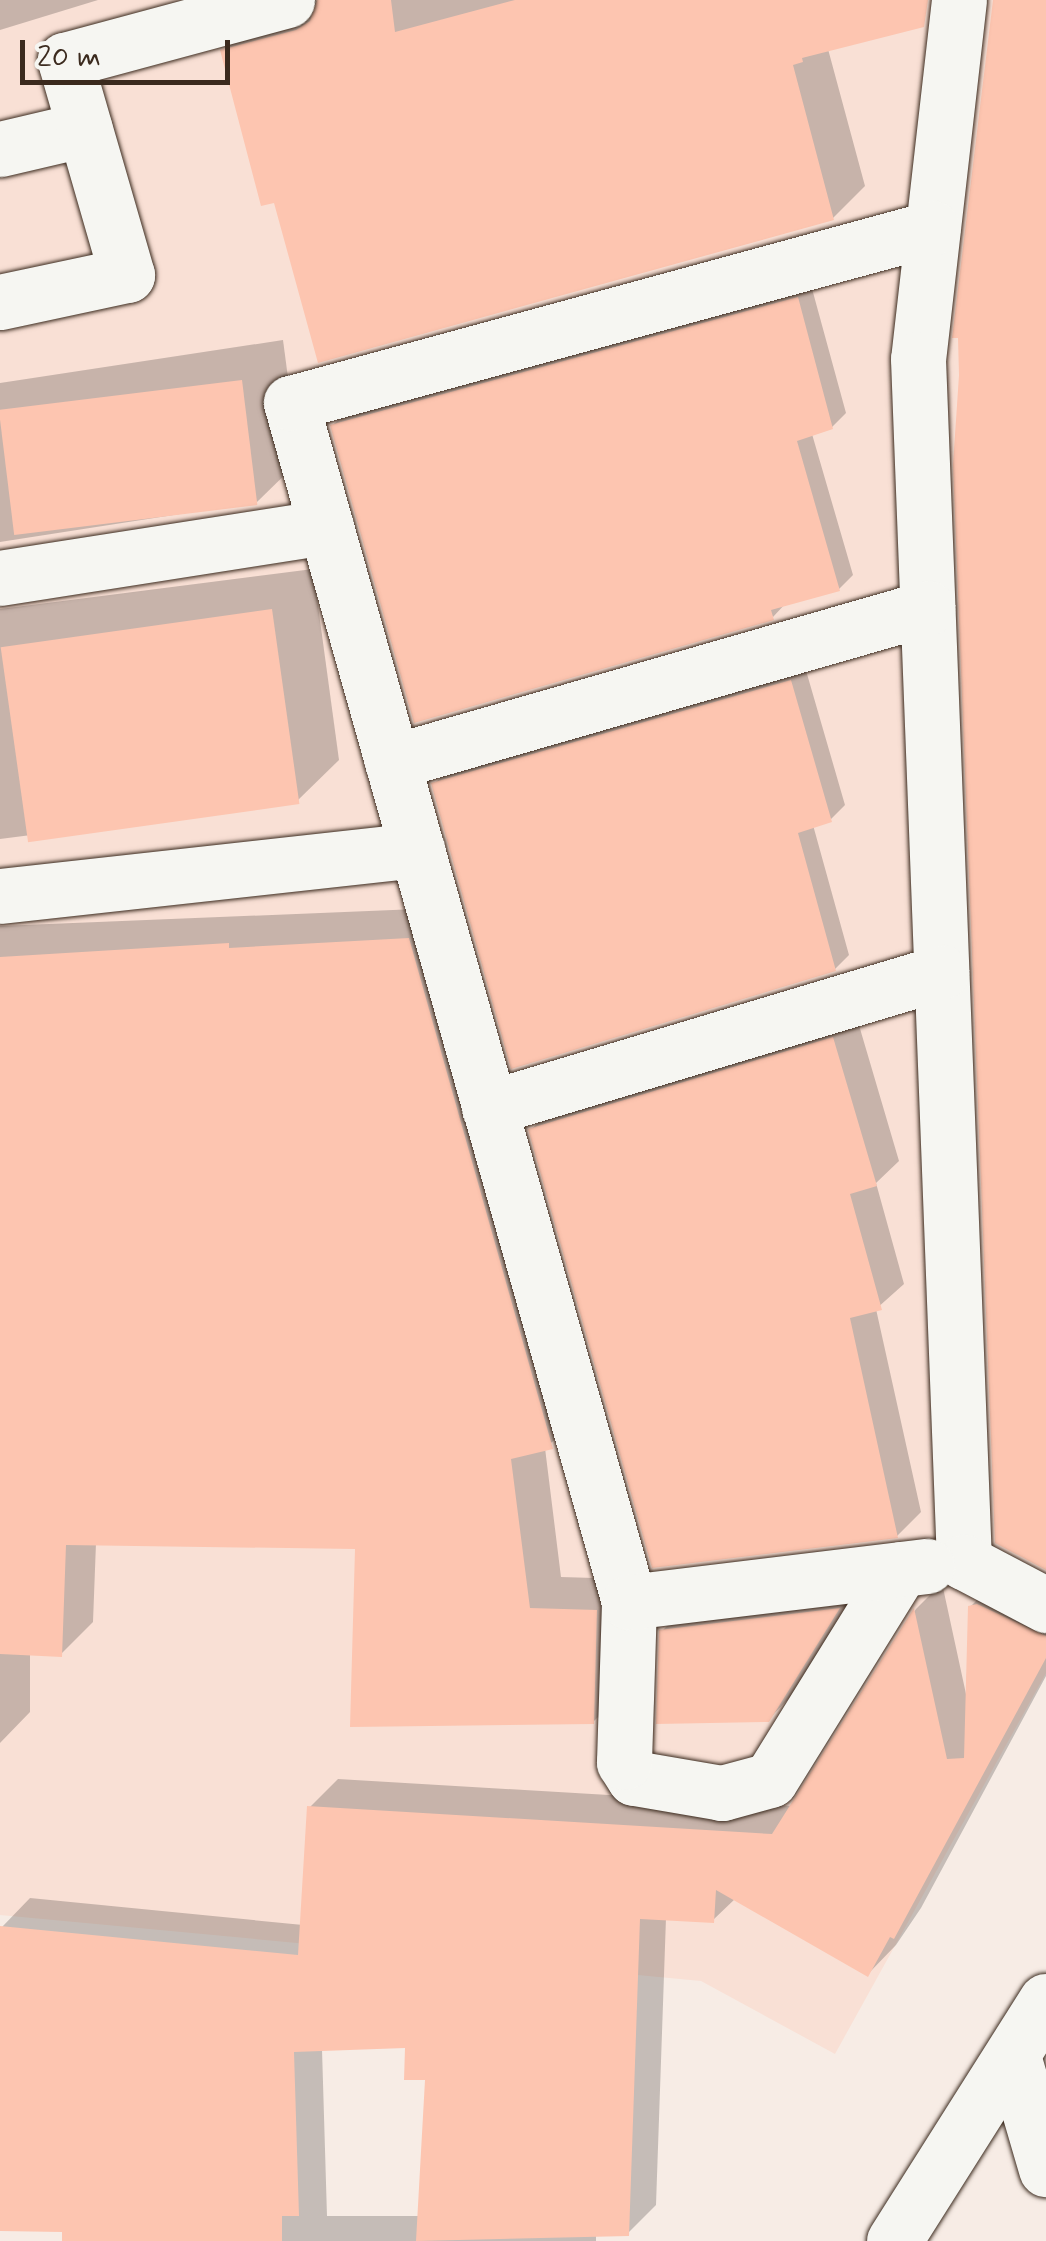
<!DOCTYPE html>
<style>
body{margin:0}
#map{position:relative;width:1046px;height:2241px;overflow:hidden;background:#f7ece5;font-family:Mynerve,sans-serif}
div>[style]{position:absolute}
[style*='--x']{left:calc(var(--x)*1px);top:calc(var(--y)*1px);width:calc(var(--w)*1px);rotate:calc(var(--a)*1deg)}
.built>*{inset:0;background:#f9e0d5}
.shadow>*{inset:0;background:#0003}
.building>*{inset:0;background:#fdc5b0;transform-origin:0 0}
.roads{filter:drop-shadow(0 0 2px #3b2a1e) drop-shadow(0 0 2px #3b2a1e)}
.minor>*{height:55px;margin:-27.5px;padding:0 27.5px;transform-origin:27.5px;border-radius:27.5px;background:#f6f6f2}
.major>*{height:55px;margin:-27.5px;padding:0 27.5px;transform-origin:27.5px;border-radius:27.5px;background:#f6f6f2}
span{translate:-50% -50%;white-space:nowrap;text-align:center;line-height:1.15;-webkit-text-stroke:8px #f6f6f2;paint-order:stroke}
.scale{position:absolute;left:20px;top:40px;width:210px;height:45px;box-sizing:border-box;border:5px solid #3b2a1e;border-top:0;padding-left:12px;font-size:30px;line-height:35px;white-space:nowrap;color:#3b2a1e;-webkit-text-stroke:8px #f6f6f2;paint-order:stroke}
</style>
<div id="map">
<div class="built">
<i style="clip-path:polygon(0 0,1046px 0,1046px 1673px,835px 2054px,701px 1981px,0 1915px)"></i>
</div>
<div class="shadow">
<i style="clip-path:polygon(0 0,98px 0,0 30px)"></i>
<i style="clip-path:polygon(906px 0,828px 49px,865px 186px,833px 218px,276px 200px,223px 51px,255px 19px,320px 0)"></i>
<i style="clip-path:polygon(811px 285px,846px 413px,832px 427px,812px 434px,853px 575px,839px 589px,786px 603px,773px 617px,332px 426px,346px 412px)"></i>
<i style="clip-path:polygon(283px 340px,299px 461px,257px 502px,0 542px,0 383px)"></i>
<i style="clip-path:polygon(313px 569px,339px 760px,297px 801px,0 839px,0 609px)"></i>
<i style="clip-path:polygon(805px 667px,845px 805px,831px 819px,813px 825px,849px 955px,835px 969px,434px 784px,448px 770px)"></i>
<i style="clip-path:polygon(441px 908px,584px 1415px,545px 1448px,561px 1577px,628px 1579px,625px 1690px,593px 1722px,357px 1547px,96px 1543px,93px 1622px,61px 1654px,30px 1653px,30px 1712px,0 1743px,0 926px)"></i>
<i style="clip-path:polygon(856px 1015px,899px 1161px,876px 1183px,904px 1284px,876px 1309px,921px 1512px,897px 1536px,531px 1130px,554px 1106px)"></i>
<i style="clip-path:polygon(evenodd,999px 1578px,1046px 1598px,1046px 1676px,921px 1908px,896px 1945px,868px 1974px,736px 1898px,713px 1920px,666px 1918px,656px 2205px,628px 2233px,596px 2233px,596px 2241px,65px 2241px,65px 2230px,0 2228px,2px 1927px,30px 1898px,303px 1925px,310px 1807px,338px 1779px,792px 1806px,916px 1609px,942px 1583px,966px 1694px,970px 1607px,999px 1578px,407px 2046px,428px 2078px,420px 2216px,327px 2216px,322px 2049px,407px 2046px)"></i>
<i style="clip-path:polygon(864px 1583px,795px 1692px,768px 1720px,662px 1631px,689px 1604px)"></i>
</div>
<div class="building">
<i style="clip-path:polygon(317px 0,391px 0,395px 32px,515px 0,928px 0,924px 27px,802px 58px,803px 62px,793px 65px,834px 220px,318px 363px,274px 203px,261px 206px,220px 50px,296px 30px,310px 21px)"></i>
<i style="clip-path:polygon(993px 0,1046px 0,1046px 1570px,995px 1543px,953px 465px,959px 375px,958px 338px,952px 338px)"></i>
<i style="clip-path:polygon(798px 297px,833px 429px,797px 441px,840px 591px,771px 610px,774px 620px,414px 723px,330px 425px)"></i>
<i style="left:242px;top:380px;width:126px;height:245px;rotate:83deg"></i>
<i style="left:272px;top:609px;width:197px;height:274px;rotate:82deg"></i>
<i style="clip-path:polygon(791px 680px,832px 822px,798px 833px,836px 971px,511px 1069px,431px 783px)"></i>
<i style="clip-path:polygon(409px 938px,553px 1449px,511px 1459px,530px 1608px,597px 1610px,594px 1724px,350px 1727px,355px 1549px,66px 1545px,62px 1657px,0 1654px,0 957px,229px 943px,229px 948px)"></i>
<i style="clip-path:polygon(833px 1037px,877px 1186px,850px 1194px,882px 1310px,850px 1318px,898px 1538px,652px 1568px,528px 1129px)"></i>
<i style="clip-path:polygon(977px 1604px,1046px 1636px,1046px 1658px,894px 1939px,890px 1937px,868px 1977px,716px 1890px,714px 1923px,640px 1919px,629px 2236px,416px 2241px,425px 2080px,404px 2080px,405px 2048px,294px 2052px,299px 2216px,282px 2216px,282px 2241px,62px 2241px,62px 2232px,0 2231px,0 1926px,298px 1955px,307px 1806px,772px 1834px,914px 1608px,947px 1759px,964px 1758px,968px 1606px)"></i>
<i style="clip-path:polygon(840px 1608px,769px 1722px,656px 1724px,659px 1630px)"></i>
</div>
<div class="roads">
<div class="minor">
<i style="--x:959;--y:0;--w:361;--a:96.5"></i>
<i style="--x:918;--y:359;--w:1204;--a:87.81"></i>
<i style="--x:0;--y:149;--w:87;--a:-13.2"></i>
<i style="--x:0;--y:302;--w:130;--a:-12"></i>
<i style="--x:127;--y:275;--w:224;--a:-106.1"></i>
<i style="--x:65;--y:60;--w:230;--a:-15.1"></i>
<i style="--x:0;--y:578;--w:330;--a:-8.9"></i>
<i style="--x:392;--y:762;--w:557;--a:-16.06"></i>
<i style="--x:0;--y:896;--w:420;--a:-6.3"></i>
<i style="--x:489;--y:1108;--w:472;--a:-16.7"></i>
<i style="--x:964;--y:1562;--w:93;--a:27.7"></i>
<i style="--x:901;--y:1569;--w:248;--a:121.8"></i>
<i style="--x:770;--y:1780;--w:50;--a:164.8"></i>
<i style="--x:722;--y:1793;--w:89;--a:-170.3"></i>
<i style="--x:634;--y:1778;--w:19;--a:-122"></i>
<i style="--x:624;--y:1762;--w:160;--a:-88.2"></i>
<i style="--x:629;--y:1602;--w:1246;--a:-105.74"></i>
<i style="--x:291;--y:403;--w:665;--a:-15.25"></i>
<i style="--x:629;--y:1602;--w:300;--a:-6.9"></i>
</div>
<div class="major">
<i style="--x:1013;--y:2056;--w:118;--a:73.7"></i>
<i style="--x:894;--y:2241;--w:284;--a:-57.7"></i>
</div>
</div>
<div class="scale">20 m</div>
</div>
